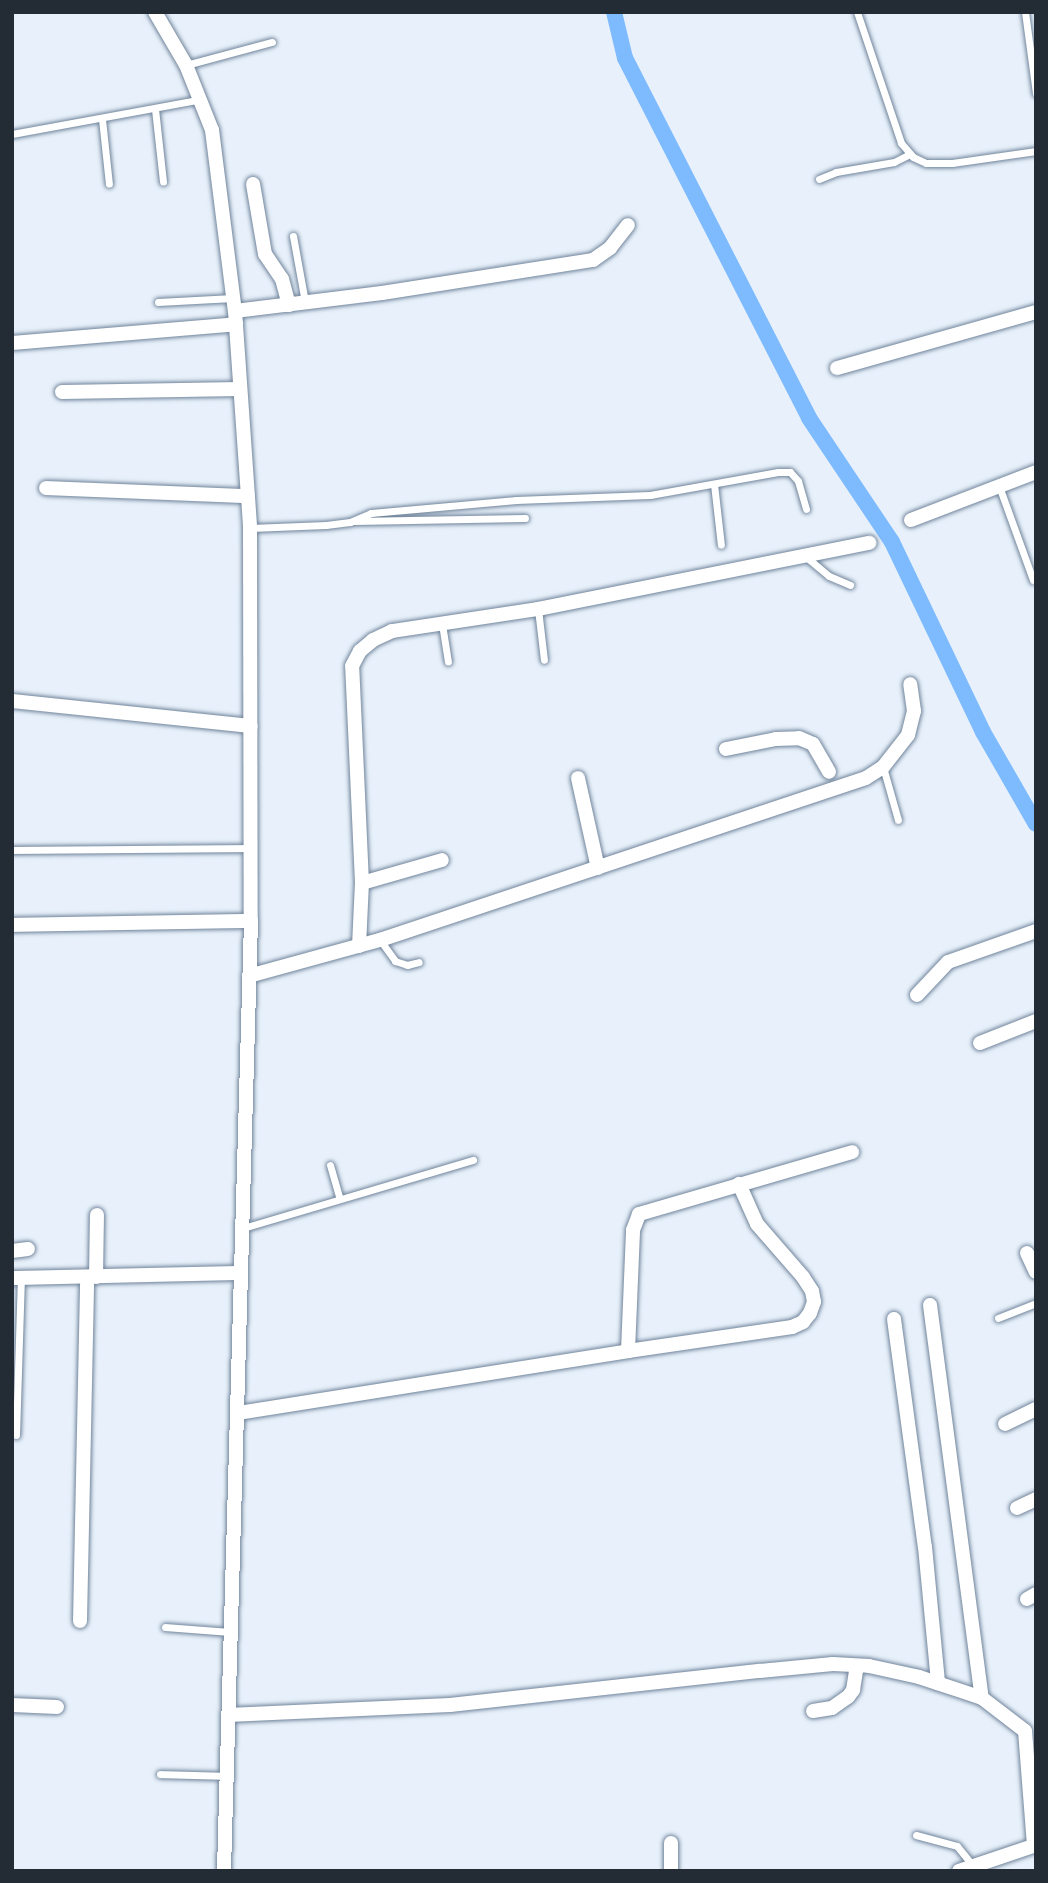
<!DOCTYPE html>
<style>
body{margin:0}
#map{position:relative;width:1048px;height:1883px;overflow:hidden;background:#e8f1fb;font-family:Quicksand,sans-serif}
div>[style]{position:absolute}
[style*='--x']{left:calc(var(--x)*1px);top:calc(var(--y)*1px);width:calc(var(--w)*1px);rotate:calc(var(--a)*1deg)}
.canal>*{height:16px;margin:-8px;padding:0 8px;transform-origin:8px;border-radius:8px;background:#7ebbfe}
.roads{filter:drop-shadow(0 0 2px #70849b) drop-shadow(0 0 2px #70849b)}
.lane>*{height:7px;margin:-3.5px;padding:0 3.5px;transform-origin:3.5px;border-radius:3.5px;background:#fff}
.street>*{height:14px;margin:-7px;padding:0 7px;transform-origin:7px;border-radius:7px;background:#fff}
span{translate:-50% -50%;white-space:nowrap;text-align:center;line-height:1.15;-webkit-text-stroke:5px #fff;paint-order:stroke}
.frame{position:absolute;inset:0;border:14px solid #232b35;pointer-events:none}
</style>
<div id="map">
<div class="canal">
<i style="--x:614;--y:12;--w:47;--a:76.6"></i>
<i style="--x:625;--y:58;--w:404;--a:62.9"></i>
<i style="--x:809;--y:418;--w:149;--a:56.2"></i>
<i style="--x:892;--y:542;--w:211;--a:64.4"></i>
<i style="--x:983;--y:732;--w:106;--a:60.1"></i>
</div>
<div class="roads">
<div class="lane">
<i style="--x:857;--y:12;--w:138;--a:71.4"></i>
<i style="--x:901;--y:143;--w:18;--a:49"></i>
<i style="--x:913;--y:157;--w:14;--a:25"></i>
<i style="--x:926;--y:163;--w:26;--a:0"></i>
<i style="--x:952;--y:163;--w:85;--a:-8.1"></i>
<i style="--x:1025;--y:12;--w:82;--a:82.3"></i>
<i style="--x:186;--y:65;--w:89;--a:-15"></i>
<i style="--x:155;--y:109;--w:73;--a:83.7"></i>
<i style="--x:102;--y:119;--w:65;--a:83.9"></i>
<i style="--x:12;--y:134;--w:193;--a:-10.4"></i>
<i style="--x:819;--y:179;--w:18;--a:-22"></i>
<i style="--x:836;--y:172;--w:59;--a:-9.8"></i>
<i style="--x:894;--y:162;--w:18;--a:-27"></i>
<i style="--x:293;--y:236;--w:67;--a:79.7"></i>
<i style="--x:158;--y:302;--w:75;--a:-3.1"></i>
<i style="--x:714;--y:484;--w:61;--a:83.5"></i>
<i style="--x:999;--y:486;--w:100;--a:70.1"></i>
<i style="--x:354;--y:521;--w:171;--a:-1"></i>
<i style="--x:250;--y:528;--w:76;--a:-2.3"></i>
<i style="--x:326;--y:525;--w:24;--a:-7"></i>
<i style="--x:350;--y:522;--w:23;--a:-23"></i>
<i style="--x:371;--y:513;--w:146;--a:-5.1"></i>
<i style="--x:516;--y:500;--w:134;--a:-2.1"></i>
<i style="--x:650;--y:495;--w:130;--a:-10.2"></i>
<i style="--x:778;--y:472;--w:12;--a:0"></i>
<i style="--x:790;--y:472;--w:12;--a:48"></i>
<i style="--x:798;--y:481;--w:29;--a:74"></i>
<i style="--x:805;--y:556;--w:31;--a:40"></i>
<i style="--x:829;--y:576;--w:23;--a:23"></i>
<i style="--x:538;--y:609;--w:51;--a:83.3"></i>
<i style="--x:442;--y:624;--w:38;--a:81"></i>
<i style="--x:883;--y:767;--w:55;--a:74.2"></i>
<i style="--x:12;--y:850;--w:240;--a:-0.5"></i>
<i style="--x:380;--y:940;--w:26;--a:54"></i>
<i style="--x:395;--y:961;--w:13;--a:18"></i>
<i style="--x:407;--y:965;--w:12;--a:-14"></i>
<i style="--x:330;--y:1165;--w:35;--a:74"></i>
<i style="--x:243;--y:1228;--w:240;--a:-16.5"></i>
<i style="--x:998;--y:1318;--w:41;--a:-21.5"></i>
<i style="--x:16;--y:1435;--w:157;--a:-88.2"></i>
<i style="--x:165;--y:1627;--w:65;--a:4.4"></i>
<i style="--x:160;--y:1774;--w:67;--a:1.7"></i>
<i style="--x:916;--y:1835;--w:42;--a:15"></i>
<i style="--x:957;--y:1846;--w:26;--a:51"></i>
</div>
<div class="street">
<i style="--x:155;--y:12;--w:61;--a:59.7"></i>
<i style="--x:186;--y:65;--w:70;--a:68.2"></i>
<i style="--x:212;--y:130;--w:182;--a:82.8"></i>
<i style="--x:235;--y:311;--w:218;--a:86"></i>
<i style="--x:250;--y:528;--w:393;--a:89.9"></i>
<i style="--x:251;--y:921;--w:950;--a:91.63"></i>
<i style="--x:253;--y:184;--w:71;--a:80.3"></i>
<i style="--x:265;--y:254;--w:30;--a:56"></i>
<i style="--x:282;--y:279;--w:27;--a:75"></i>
<i style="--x:235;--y:311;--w:148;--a:-7"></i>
<i style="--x:382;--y:293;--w:214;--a:-8.9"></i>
<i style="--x:593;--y:260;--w:21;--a:-35"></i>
<i style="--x:610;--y:248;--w:29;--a:-52"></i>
<i style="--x:12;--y:343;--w:225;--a:-4.8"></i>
<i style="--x:837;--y:368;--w:207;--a:-15.7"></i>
<i style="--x:62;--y:392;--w:178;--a:-1"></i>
<i style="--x:46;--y:488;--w:202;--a:2.3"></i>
<i style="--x:911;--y:520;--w:134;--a:-21"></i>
<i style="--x:12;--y:701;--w:240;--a:6"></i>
<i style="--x:726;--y:749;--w:51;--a:-11.3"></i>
<i style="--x:776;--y:739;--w:23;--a:-2"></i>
<i style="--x:799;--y:738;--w:15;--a:23"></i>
<i style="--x:813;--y:744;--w:32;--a:60"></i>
<i style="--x:578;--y:778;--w:92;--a:77.5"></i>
<i style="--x:362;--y:883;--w:83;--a:-16"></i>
<i style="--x:12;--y:925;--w:239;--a:-1"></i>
<i style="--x:359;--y:946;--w:63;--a:-87.3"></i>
<i style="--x:362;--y:883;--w:217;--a:-92.6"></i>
<i style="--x:352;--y:666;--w:17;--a:-62"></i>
<i style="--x:360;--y:651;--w:17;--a:-40"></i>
<i style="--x:373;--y:640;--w:21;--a:-25"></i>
<i style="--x:392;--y:631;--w:148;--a:-8.6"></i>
<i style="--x:538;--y:609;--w:338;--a:-11.3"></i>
<i style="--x:249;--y:976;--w:136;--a:-15.4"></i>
<i style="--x:380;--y:940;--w:512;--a:-18.43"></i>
<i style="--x:866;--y:778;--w:20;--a:-33"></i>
<i style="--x:883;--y:767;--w:41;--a:-52"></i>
<i style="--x:908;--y:735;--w:25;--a:-76"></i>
<i style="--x:914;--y:711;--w:27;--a:-98"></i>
<i style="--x:917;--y:995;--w:45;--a:-46.8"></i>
<i style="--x:948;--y:962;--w:93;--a:-19.4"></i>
<i style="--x:980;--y:1043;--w:60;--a:-21.4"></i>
<i style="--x:12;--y:1251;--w:16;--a:-7"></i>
<i style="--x:1027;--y:1253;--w:21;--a:65"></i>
<i style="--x:96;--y:1277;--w:62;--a:-89.1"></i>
<i style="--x:12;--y:1278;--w:229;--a:-1.3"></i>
<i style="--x:930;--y:1305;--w:396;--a:82.5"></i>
<i style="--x:894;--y:1319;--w:230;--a:82.3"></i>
<i style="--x:925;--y:1547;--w:137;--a:84.5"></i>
<i style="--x:628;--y:1351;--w:166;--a:-8.3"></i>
<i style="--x:792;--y:1327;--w:12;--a:-24"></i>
<i style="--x:803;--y:1322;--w:11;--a:-52"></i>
<i style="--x:810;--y:1313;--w:12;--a:-70"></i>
<i style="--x:814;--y:1302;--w:11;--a:-100"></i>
<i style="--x:812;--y:1291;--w:17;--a:-123"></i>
<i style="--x:803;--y:1277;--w:70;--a:-131"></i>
<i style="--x:757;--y:1224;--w:44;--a:-114.2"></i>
<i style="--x:238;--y:1413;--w:395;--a:-9"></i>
<i style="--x:628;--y:1351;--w:121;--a:-87.6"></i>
<i style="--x:633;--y:1230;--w:17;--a:-69"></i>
<i style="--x:639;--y:1214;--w:222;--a:-16.2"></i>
<i style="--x:1005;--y:1424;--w:34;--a:-26"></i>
<i style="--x:1017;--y:1508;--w:21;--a:-25"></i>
<i style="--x:1027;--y:1599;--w:10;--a:-29"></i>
<i style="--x:80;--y:1621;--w:344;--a:-88.8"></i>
<i style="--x:12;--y:1705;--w:45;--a:2.5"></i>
<i style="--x:813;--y:1711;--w:19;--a:-9"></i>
<i style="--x:832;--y:1708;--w:19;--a:-35"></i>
<i style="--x:848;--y:1697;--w:9;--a:-54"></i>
<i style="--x:853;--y:1690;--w:24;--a:-81"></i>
<i style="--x:228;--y:1715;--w:222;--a:-2.6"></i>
<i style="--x:450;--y:1705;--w:312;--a:-6.3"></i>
<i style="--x:760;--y:1671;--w:73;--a:-5.5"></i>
<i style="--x:833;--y:1664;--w:36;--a:3"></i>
<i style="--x:869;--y:1666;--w:51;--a:12.4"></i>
<i style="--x:919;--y:1677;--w:66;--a:18.4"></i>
<i style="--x:982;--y:1698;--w:54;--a:37.5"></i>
<i style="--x:1025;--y:1731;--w:114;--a:85.5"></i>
<i style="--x:671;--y:1843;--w:28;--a:90"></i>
<i style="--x:959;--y:1871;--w:81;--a:-18.7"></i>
</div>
</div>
<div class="frame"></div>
</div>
